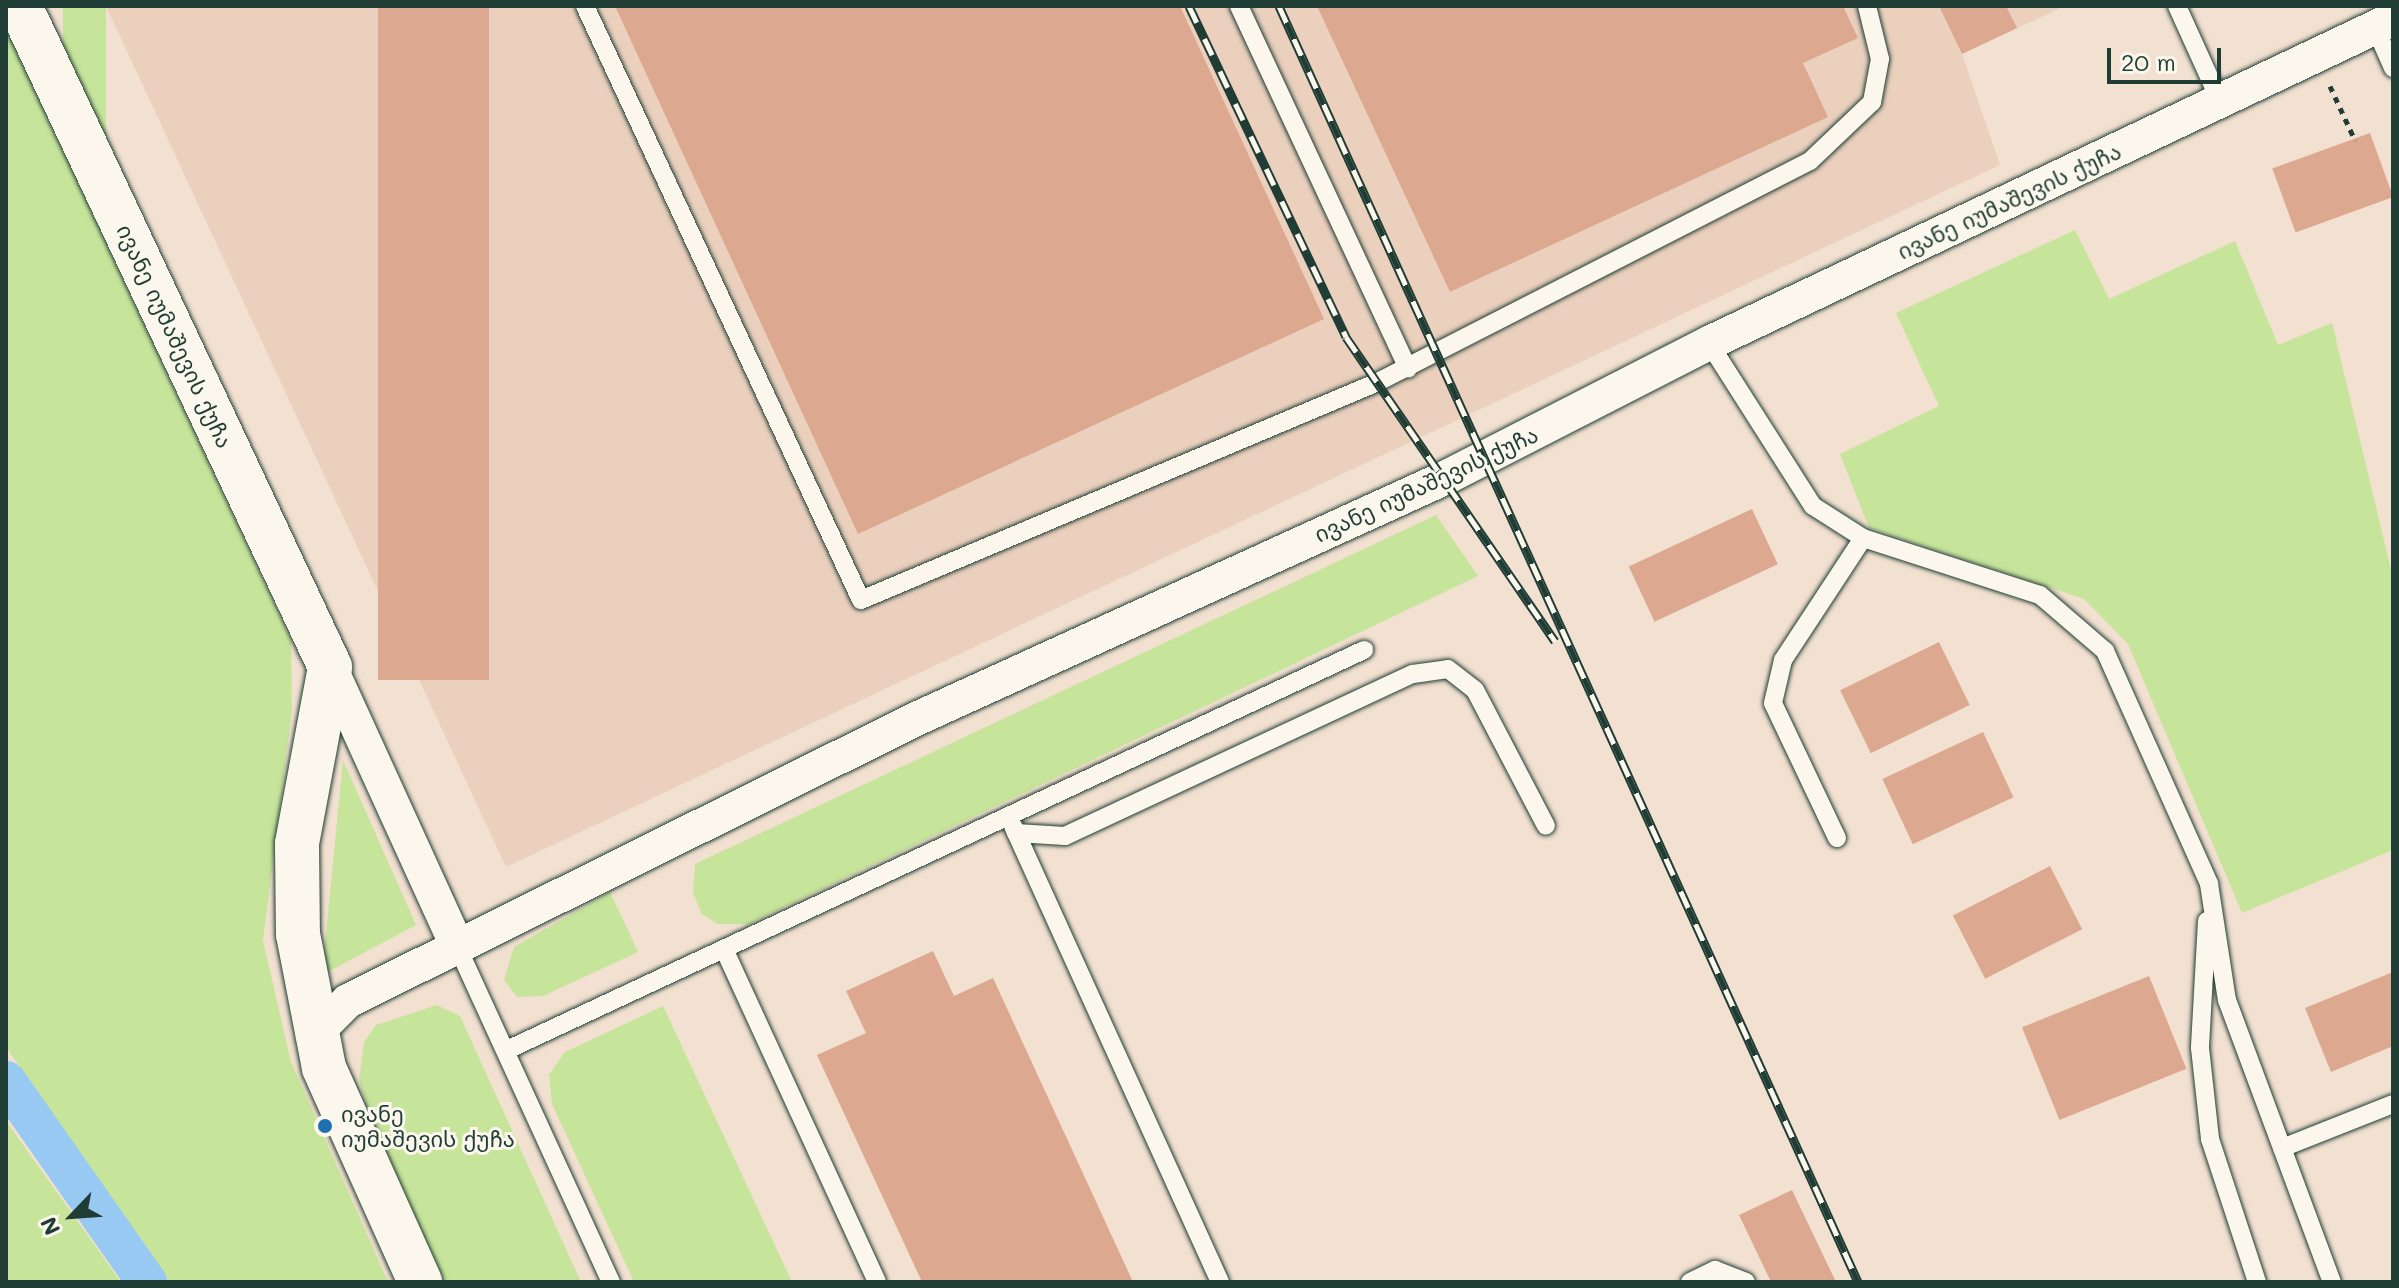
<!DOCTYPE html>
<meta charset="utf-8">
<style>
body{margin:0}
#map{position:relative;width:2399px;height:1288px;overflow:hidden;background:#f2e0d0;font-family:Mali,"Noto Sans Georgian",sans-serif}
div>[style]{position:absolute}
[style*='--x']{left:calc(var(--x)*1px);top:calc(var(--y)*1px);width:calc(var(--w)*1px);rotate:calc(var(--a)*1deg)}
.built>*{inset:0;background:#ebd0bd}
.green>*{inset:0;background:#c7e49b;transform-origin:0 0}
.canal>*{height:40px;margin:-20px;padding:0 20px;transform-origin:20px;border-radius:20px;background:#97c9f3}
.building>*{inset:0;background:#dca990;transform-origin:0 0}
.path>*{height:5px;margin-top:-2.5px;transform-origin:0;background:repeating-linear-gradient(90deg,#1f3d34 0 6px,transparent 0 12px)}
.roads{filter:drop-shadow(0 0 2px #1f3d34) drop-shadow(0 0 2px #1f3d34)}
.lane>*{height:18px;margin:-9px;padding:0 9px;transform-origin:9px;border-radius:9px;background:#fbf7ec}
.street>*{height:34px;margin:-17px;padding:0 17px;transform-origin:17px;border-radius:17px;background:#fbf7ec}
.secondary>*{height:44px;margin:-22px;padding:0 22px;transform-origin:22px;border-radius:22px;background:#fbf7ec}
.rail>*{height:9px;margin-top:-4.5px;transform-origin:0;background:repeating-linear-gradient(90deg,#fbf7ec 0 18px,#1f3d34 0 36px);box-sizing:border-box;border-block:2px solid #1f3d34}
.dots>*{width:22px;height:22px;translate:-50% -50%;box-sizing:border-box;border:4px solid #fbf7ec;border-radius:50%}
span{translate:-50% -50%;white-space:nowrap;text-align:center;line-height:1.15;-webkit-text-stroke:6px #fbf7ec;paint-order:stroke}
.street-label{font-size:22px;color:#1f3d34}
.poi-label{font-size:22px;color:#1f3d34}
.left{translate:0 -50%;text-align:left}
.frame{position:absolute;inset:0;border:8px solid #1f3d34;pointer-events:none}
.north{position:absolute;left:32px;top:1176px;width:80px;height:80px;-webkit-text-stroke:6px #fbf7ec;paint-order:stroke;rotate:245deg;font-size:22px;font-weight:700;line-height:32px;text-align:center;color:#1f3d34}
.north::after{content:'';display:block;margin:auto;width:28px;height:36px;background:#1f3d34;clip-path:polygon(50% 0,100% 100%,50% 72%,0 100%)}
.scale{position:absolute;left:2107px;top:48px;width:114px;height:36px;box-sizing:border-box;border:4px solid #1f3d34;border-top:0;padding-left:10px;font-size:24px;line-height:28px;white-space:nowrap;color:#1f3d34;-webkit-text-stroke:6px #fbf7ec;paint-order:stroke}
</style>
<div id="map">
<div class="built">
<i style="clip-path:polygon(106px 6px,2065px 6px,1962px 54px,2000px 165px,506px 867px)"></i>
</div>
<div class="green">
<i style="left:63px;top:6px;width:43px;height:927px"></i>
<i style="clip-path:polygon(6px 28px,291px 640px,292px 710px,263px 941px,291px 1062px,388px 1282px,169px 1282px,6px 1047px)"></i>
<i style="clip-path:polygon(2075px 230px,2109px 299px,2235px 241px,2278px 345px,2332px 323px,2393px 578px,2393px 850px,2242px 913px,2128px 644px,2084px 599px,1869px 528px,1840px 454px,1939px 406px,1896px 313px)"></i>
<i style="clip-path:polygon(1436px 515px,1478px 576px,749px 924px,718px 924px,702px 914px,693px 893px,695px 864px)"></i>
<i style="clip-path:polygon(343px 760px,416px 925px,322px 975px)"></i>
<i style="clip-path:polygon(610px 892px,638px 952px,543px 996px,517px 997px,504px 980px,514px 947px)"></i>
<i style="clip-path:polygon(437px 1005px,460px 1016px,581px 1282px,444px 1282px,370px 1121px,359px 1079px,364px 1042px,376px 1025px)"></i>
<i style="clip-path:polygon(663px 1006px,792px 1282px,634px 1282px,552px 1104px,549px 1075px,565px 1052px)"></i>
<i style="clip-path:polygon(6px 1121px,121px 1282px,6px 1282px)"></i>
</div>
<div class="canal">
<i style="--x:6;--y:1081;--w:246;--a:55"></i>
</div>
<div class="building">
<i style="left:378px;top:6px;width:111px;height:674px"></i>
<i style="clip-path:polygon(615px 6px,1180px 6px,1324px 319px,858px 534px)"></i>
<i style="clip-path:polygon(1317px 6px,1843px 6px,1858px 38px,1803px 63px,1828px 117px,1450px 292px)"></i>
<i style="clip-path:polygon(1939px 6px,2006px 6px,2017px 28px,1962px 54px)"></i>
<i style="left:2370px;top:133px;width:68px;height:104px;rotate:70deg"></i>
<i style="left:1752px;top:509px;width:61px;height:136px;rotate:65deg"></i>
<i style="left:1939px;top:642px;width:70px;height:110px;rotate:64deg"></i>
<i style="left:1983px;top:732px;width:72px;height:111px;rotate:65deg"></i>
<i style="left:2050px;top:866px;width:71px;height:109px;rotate:63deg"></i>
<i style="clip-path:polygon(933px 951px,954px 996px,993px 978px,1133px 1282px,922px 1282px,817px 1055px,866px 1033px,846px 991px)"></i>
<i style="clip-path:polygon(2393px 972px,2393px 1046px,2331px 1072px,2305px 1008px)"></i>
<i style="left:2149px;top:976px;width:100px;height:137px;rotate:68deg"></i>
<i style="clip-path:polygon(1792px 1190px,1836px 1282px,1771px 1282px,1739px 1215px)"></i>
</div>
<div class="path">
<i style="--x:2330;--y:86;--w:60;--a:65.2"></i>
</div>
<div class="roads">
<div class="lane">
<i style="--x:585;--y:6;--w:655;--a:65.08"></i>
<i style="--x:861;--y:600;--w:561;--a:-22.86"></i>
<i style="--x:1378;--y:382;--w:485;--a:-27.1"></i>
<i style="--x:1810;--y:161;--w:86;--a:-43.6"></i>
<i style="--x:1872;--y:102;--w:44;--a:-79.5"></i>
<i style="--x:1880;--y:59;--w:55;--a:-103.8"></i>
<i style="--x:1239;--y:6;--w:400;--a:65"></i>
<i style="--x:2177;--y:6;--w:104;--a:65.6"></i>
<i style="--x:2375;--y:27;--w:45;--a:66.3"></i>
<i style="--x:1709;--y:343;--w:193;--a:57.5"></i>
<i style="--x:1813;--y:506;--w:59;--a:32.6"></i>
<i style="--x:1863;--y:538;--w:186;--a:17.9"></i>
<i style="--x:2040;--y:595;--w:86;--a:40.7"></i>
<i style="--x:2105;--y:651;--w:255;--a:65.9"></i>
<i style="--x:2209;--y:884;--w:117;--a:81.2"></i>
<i style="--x:2227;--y:1000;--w:301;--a:69.6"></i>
<i style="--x:1013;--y:826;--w:501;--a:65.58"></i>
<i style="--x:1016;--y:833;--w:49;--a:3.5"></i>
<i style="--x:1065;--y:836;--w:384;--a:-25"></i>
<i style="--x:1413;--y:674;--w:35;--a:-8"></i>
<i style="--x:1448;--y:669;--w:34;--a:38"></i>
<i style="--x:1475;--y:690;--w:153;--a:62.4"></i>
<i style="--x:1837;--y:838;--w:149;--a:-115.4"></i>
<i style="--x:1773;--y:703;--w:44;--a:-76.9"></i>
<i style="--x:1783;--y:660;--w:146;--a:-56.7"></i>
<i style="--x:2207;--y:921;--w:127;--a:93.2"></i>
<i style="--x:2200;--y:1048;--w:92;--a:83.7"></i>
<i style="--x:2210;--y:1139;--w:151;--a:71.8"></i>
<i style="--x:457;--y:946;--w:370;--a:65.4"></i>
<i style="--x:724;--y:949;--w:366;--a:65.3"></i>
<i style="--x:507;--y:1050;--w:946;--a:-25.02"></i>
<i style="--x:2282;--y:1148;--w:119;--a:-21.6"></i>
<i style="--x:1690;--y:1282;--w:28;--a:-26"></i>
<i style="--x:1715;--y:1270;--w:33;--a:21"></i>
</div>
<div class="street">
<i style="--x:330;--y:667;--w:307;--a:65.5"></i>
<i style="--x:313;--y:1036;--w:49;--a:-45"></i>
<i style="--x:348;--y:1001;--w:634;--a:-26.4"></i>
<i style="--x:916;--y:719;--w:584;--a:-24.5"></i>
<i style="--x:1447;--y:477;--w:294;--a:-27.1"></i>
<i style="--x:1709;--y:343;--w:757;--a:-25.35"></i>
</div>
<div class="secondary">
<i style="--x:20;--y:6;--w:730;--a:64.87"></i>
<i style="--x:330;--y:667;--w:180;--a:100.6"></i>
<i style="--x:297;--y:844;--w:90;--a:89.4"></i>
<i style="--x:298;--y:934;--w:136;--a:79"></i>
<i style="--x:324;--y:1068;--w:235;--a:65.8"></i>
</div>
</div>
<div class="rail">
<i style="--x:1189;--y:6;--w:366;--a:64.6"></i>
<i style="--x:1346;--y:337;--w:369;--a:55.5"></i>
<i style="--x:1279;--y:6;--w:1401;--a:65.59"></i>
</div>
<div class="dots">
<i style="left:325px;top:1126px;background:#1f6fb2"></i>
</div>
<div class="street-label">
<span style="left:2009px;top:201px;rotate:-25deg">ივანე იუმაშევის ქუჩა</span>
<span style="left:175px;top:336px;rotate:65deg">ივანე იუმაშევის ქუჩა</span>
<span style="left:1426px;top:484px;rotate:-25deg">ივანე იუმაშევის ქუჩა</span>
</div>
<div class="poi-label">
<span class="left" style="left:341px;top:1126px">ივანე<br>იუმაშევის ქუჩა</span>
</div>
<div class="frame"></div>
<div class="north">N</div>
<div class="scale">20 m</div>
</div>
